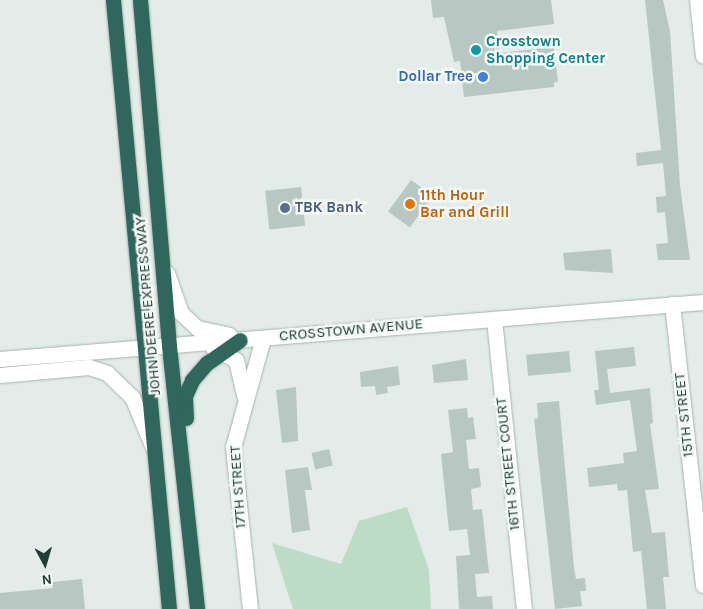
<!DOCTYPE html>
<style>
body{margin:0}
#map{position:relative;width:703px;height:609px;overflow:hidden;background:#e3ece8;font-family:Karla,sans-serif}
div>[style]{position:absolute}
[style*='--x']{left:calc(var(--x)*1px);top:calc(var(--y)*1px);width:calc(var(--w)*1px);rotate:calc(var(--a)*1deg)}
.green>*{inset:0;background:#bcdcc5}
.building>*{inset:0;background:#b8c7c1;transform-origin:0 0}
.roads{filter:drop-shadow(0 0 1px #a6b4af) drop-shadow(0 0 1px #a6b4af)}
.street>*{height:15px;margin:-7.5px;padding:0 7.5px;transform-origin:7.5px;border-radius:7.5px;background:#fff}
.secondary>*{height:15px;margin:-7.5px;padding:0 7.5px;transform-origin:7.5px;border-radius:7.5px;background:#fff}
.highway>*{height:15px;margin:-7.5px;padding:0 7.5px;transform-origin:7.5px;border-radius:7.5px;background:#30675c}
.dots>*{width:14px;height:14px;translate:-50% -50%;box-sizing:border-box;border:2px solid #f3f9f6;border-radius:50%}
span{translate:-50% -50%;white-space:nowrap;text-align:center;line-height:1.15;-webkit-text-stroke:5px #f3f9f6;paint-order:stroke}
.culture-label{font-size:15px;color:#0d838f;font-weight:700}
.left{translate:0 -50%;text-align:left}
.shop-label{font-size:15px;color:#366cbe;font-weight:700}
.right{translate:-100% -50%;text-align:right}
.food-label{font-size:15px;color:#c56008;font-weight:700}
.service-label{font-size:15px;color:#4e5e75;font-weight:700}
.street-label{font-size:15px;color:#233c36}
.north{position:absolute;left:20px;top:539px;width:50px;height:50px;-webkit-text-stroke:4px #f3f9f6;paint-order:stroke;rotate:174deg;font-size:14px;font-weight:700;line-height:20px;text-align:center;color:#233c36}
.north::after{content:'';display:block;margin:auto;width:18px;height:22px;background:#233c36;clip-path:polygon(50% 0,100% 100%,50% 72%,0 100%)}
</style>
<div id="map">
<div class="green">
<i style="clip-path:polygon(407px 507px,429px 570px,431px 609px,293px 609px,272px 543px,341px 564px,359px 521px)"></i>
</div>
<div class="building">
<i style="clip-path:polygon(431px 0,551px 0,554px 24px,497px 31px,500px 53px,554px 47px,558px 82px,554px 82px,554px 87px,464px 97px,460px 61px,454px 62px,444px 17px,433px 18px)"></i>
<i style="clip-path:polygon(645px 0,663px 0,670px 31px,680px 185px,690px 260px,658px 260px,656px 244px,668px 243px,665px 212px,657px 213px,656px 197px,666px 196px,663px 163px,637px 166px,636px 153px,661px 150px)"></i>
<i style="left:411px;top:180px;width:27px;height:39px;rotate:36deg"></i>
<i style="left:301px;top:187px;width:39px;height:36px;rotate:84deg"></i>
<i style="clip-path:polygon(611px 249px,613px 273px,565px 270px,563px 253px)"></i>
<i style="clip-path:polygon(634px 347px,636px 366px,607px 369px,610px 393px,650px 388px,653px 423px,650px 424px,659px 489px,645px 490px,652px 533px,665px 532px,669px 577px,663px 577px,666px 609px,647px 609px,641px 551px,633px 552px,627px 490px,618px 491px,617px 484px,589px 487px,587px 468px,624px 463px,623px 453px,637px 451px,630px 400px,596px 405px,594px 390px,599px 390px,595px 351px)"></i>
<i style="left:569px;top:351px;width:21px;height:43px;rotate:85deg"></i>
<i style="clip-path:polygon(466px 359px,468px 380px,434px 383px,432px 365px)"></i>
<i style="clip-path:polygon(398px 366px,400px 385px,387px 387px,388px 393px,376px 395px,375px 386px,361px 387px,360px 372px)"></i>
<i style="clip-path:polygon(296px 387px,298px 441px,282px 443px,276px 390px)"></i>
<i style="clip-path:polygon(559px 401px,574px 568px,576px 579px,585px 578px,586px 591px,580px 591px,582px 606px,555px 609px,534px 419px,538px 418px,537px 403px)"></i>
<i style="clip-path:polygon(467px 408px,468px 418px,473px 417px,476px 439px,466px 440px,469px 469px,479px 468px,481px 487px,471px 489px,473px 510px,482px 509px,489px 573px,475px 574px,477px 597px,492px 596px,493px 609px,459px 609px,456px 556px,470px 555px,467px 529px,449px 531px,441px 454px,453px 452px,448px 410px)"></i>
<i style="left:329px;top:449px;width:17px;height:18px;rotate:77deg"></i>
<i style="clip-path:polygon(308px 467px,312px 490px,305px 490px,310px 530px,292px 533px,285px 470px)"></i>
<i style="clip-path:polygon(82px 579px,85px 609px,0 609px,0 593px,53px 588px,52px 582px)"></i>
</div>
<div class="roads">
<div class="street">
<i style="--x:697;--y:0;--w:56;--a:83.9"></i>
<i style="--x:672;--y:304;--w:283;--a:83.7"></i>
<i style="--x:494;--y:319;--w:292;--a:84.1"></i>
<i style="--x:213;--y:348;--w:26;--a:28"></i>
<i style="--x:236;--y:360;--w:36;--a:77"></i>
<i style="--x:250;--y:609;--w:163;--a:-96"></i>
<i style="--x:233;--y:447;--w:113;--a:-74.6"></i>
</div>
<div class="secondary">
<i style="--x:167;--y:273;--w:42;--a:70.7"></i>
<i style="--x:181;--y:313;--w:22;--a:43"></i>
<i style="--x:197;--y:328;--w:33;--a:12"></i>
<i style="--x:0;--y:359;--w:705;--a:-4.64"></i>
<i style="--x:0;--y:375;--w:89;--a:-5.1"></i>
<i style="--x:89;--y:367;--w:19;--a:18"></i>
<i style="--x:107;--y:373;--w:35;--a:44"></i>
<i style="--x:132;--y:397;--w:52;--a:67.4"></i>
</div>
<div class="highway">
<i style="--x:113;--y:0;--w:612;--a:84.75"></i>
<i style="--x:140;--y:0;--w:347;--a:85.2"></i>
<i style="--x:169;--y:346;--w:264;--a:83.9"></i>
<i style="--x:186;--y:418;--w:22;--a:-93"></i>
<i style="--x:185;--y:396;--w:17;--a:-66"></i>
<i style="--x:192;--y:380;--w:23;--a:-49"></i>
<i style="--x:207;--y:363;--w:40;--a:-34.9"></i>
</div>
</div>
<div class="dots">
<i style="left:476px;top:50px;background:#0f9aa8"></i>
<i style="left:483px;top:77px;background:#3f7fe0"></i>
<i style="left:410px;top:204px;background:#e8710a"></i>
<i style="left:285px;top:208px;background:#5c6f8a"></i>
</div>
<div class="culture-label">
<span class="left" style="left:486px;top:50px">Crosstown<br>Shopping Center</span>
</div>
<div class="shop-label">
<span class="right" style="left:473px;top:77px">Dollar Tree</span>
</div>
<div class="food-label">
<span class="left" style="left:420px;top:204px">11th Hour<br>Bar and Grill</span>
</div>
<div class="service-label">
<span class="left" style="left:295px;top:208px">TBK Bank</span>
</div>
<div class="street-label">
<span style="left:148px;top:306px;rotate:-95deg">JOHN DEERE EXPRESSWAY</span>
<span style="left:351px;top:330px;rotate:-5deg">CROSSTOWN AVENUE</span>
<span style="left:684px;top:415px;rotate:-96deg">15TH STREET</span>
<span style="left:508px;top:464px;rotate:-96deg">16TH STREET COURT</span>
<span style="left:238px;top:487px;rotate:-94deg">17TH STREET</span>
</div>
<div class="north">N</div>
</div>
